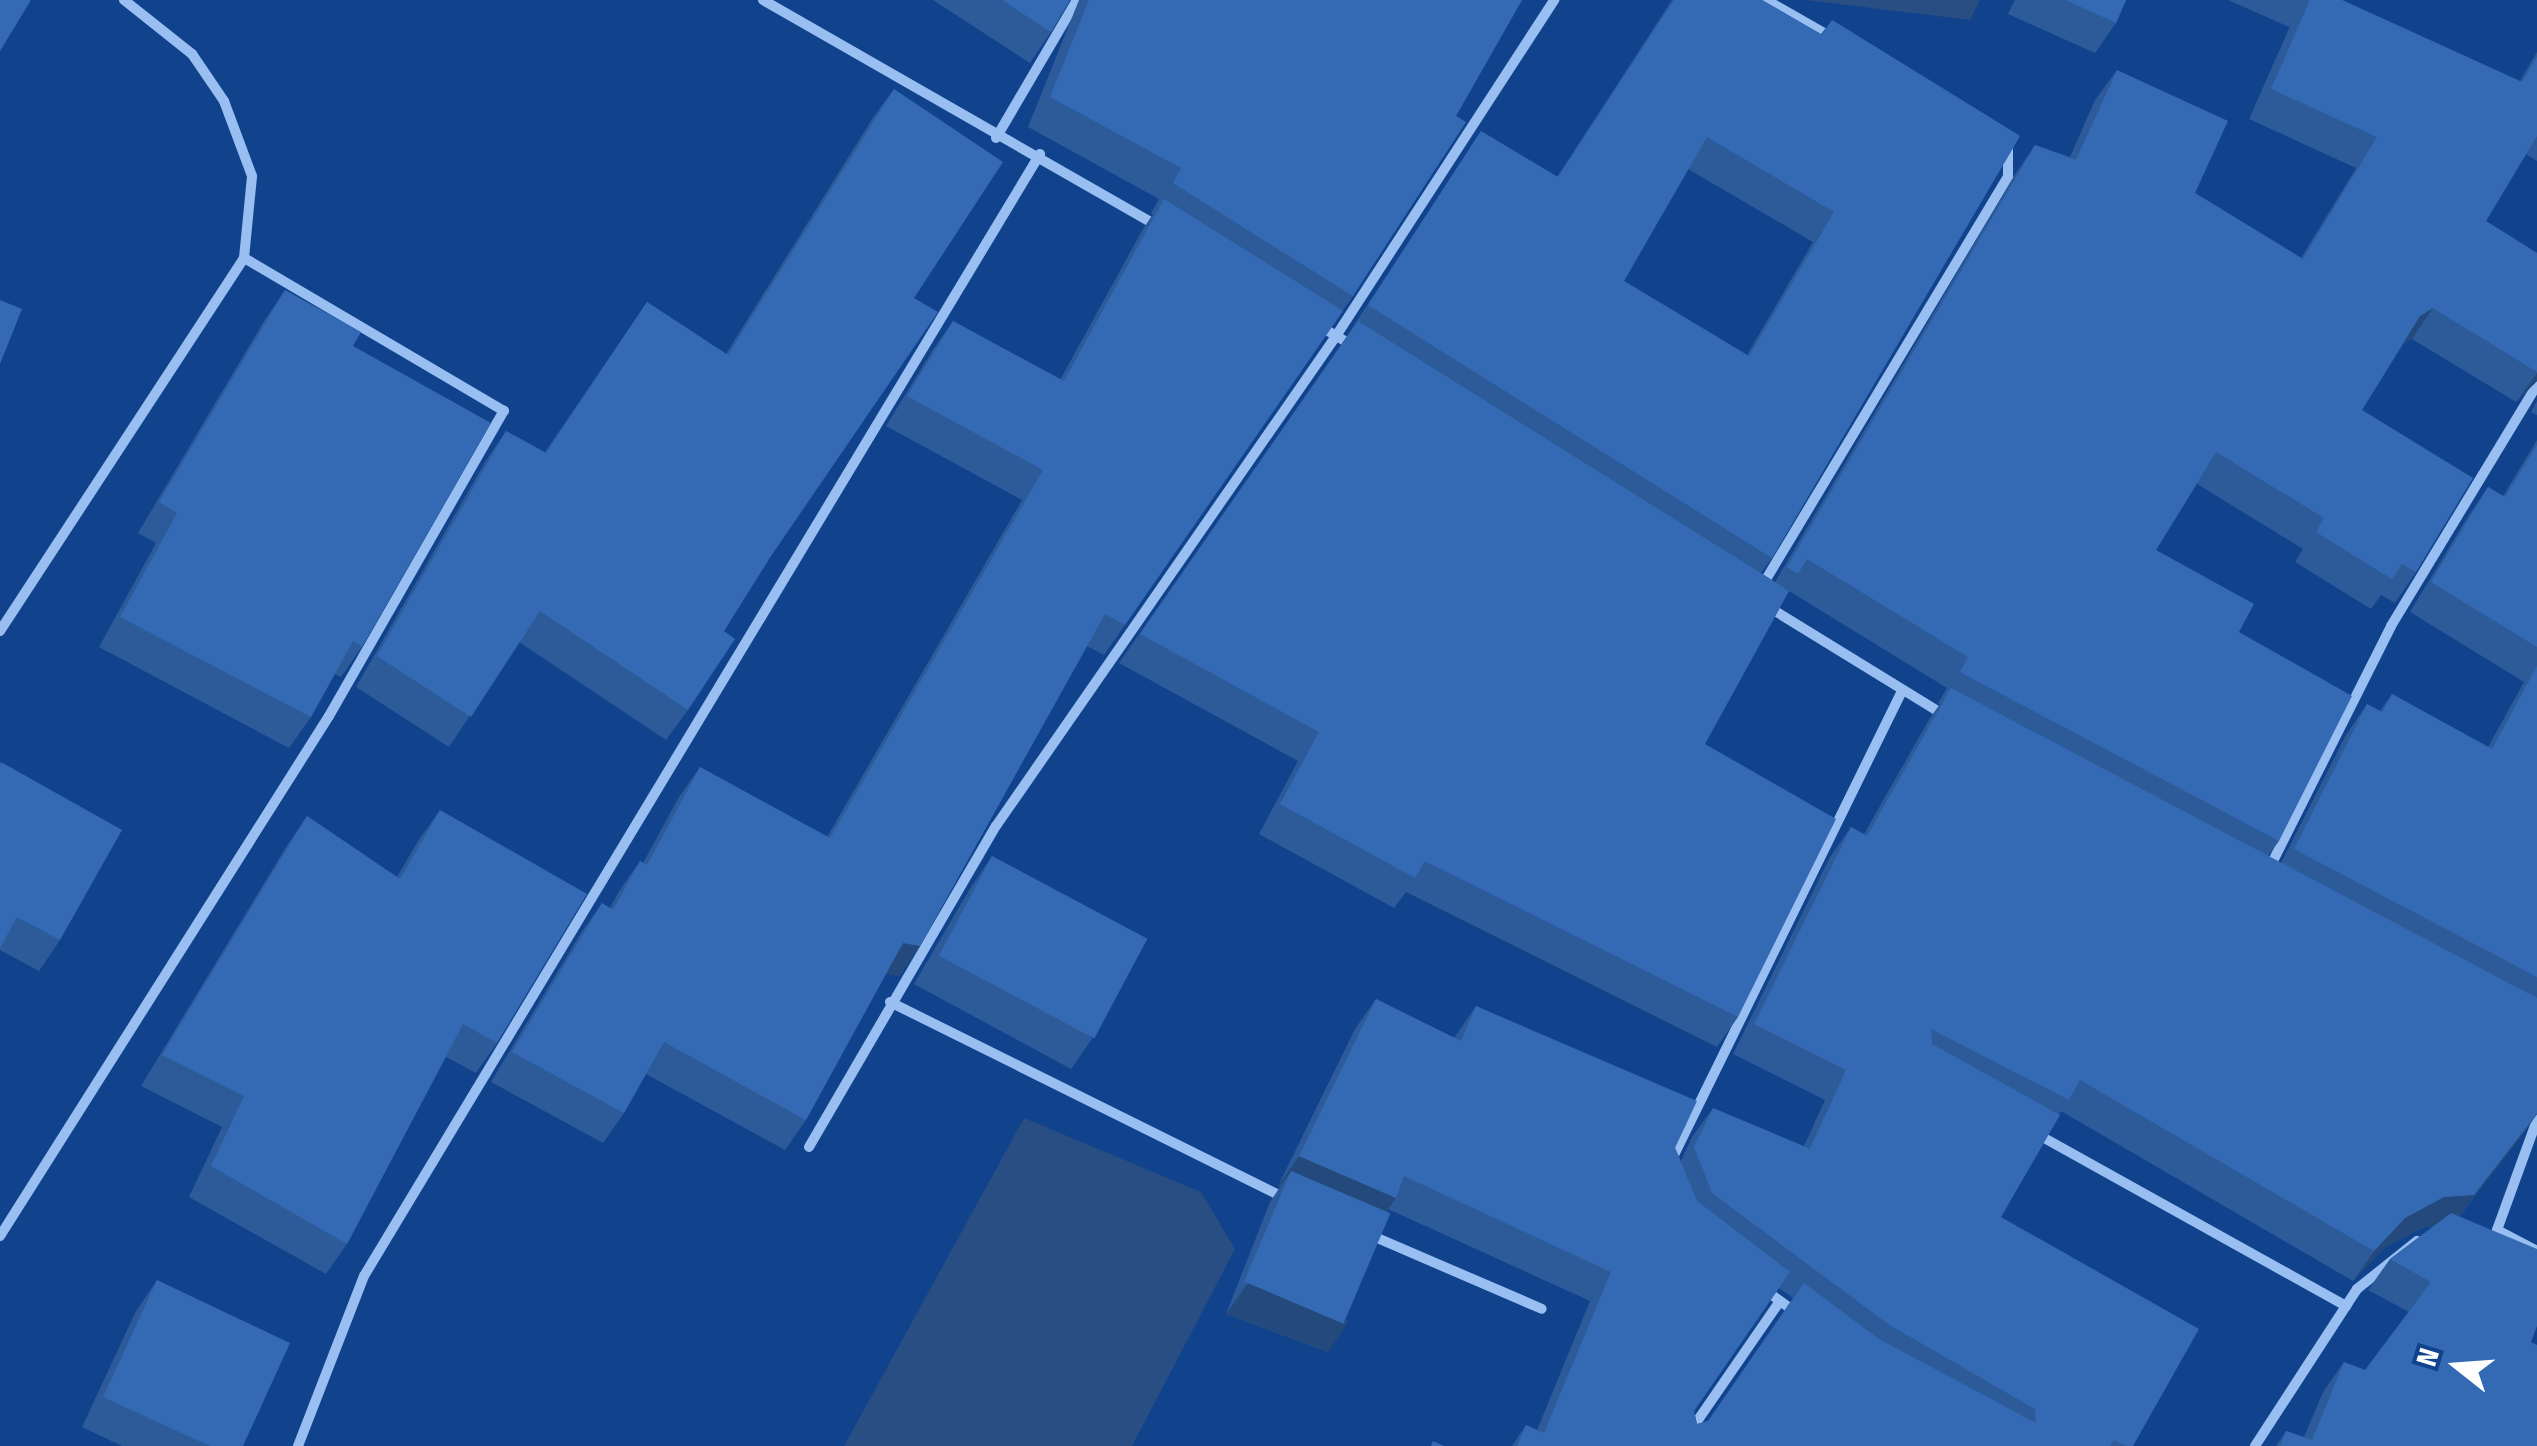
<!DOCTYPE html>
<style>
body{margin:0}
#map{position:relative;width:2537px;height:1446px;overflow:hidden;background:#11428c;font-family:"Fira Sans Condensed",sans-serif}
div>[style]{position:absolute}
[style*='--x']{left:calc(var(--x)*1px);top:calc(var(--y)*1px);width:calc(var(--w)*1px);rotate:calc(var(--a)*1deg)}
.water>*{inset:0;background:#294e84}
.minor>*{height:10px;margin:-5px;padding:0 5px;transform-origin:5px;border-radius:5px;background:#98bef2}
.wall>*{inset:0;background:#2d5b9a}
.shaded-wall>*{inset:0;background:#244a7d}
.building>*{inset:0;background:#346ab3;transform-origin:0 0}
span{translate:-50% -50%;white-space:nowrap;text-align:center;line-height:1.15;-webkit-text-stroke:10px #11428c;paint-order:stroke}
.north{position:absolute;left:2407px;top:1316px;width:100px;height:100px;-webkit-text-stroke:8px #11428c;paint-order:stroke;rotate:287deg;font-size:28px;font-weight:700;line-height:40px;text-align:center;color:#fff}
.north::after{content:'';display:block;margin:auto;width:35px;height:45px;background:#fff;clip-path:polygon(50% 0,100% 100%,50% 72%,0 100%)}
</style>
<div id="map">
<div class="water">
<i style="clip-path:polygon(1806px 0,1980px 0,1970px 20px)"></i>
<i style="clip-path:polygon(1024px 1118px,1201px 1192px,1235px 1249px,1132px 1446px,844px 1446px)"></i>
</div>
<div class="minor">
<i style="--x:763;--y:0;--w:456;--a:29.8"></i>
<i style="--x:1766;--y:0;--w:75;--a:29.6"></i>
<i style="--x:996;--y:138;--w:160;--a:-59.6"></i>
<i style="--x:1318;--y:325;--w:43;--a:30.7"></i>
<i style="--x:1762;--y:586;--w:477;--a:-59"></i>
<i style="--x:2008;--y:177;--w:34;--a:-90"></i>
<i style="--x:1767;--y:606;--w:208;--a:31.6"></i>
<i style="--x:0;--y:631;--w:446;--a:-56.8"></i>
<i style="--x:244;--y:258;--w:82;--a:-84.4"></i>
<i style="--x:252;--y:176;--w:80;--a:-110.5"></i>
<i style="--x:224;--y:101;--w:57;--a:-124.2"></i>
<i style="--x:192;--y:54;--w:87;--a:-141.5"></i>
<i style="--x:2270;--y:867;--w:270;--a:-63.3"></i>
<i style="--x:2391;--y:626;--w:282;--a:-58.8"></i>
<i style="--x:890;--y:1002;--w:445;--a:26.4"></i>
<i style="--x:2537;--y:1120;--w:117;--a:110"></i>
<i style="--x:2497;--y:1230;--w:45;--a:27.7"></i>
<i style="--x:2037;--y:1134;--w:354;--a:29.1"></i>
<i style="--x:809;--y:1147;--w:371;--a:-59.8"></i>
<i style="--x:996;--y:826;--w:596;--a:-55.24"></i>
<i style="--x:1336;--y:336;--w:401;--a:-57"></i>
<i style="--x:1672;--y:1159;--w:519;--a:-63.83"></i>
<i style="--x:1368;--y:1234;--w:189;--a:23.3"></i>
<i style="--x:0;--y:1236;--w:615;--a:-57.68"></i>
<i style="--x:329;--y:716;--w:352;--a:-60.2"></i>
<i style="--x:504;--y:411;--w:302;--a:-149.5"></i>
<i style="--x:1765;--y:1290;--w:37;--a:36"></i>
<i style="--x:298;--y:1446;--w:182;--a:-68.8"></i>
<i style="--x:364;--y:1276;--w:1310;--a:-58.93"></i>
<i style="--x:1680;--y:1446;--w:176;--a:-55.4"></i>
<i style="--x:2255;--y:1446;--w:187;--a:-57"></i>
<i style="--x:2357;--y:1289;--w:77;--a:-38.7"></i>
</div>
<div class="wall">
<i style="clip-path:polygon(933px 0,1070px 0,1051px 32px,1030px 63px)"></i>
<i style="clip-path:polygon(1079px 0,1522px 0,1353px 296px,1104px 655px,1087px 646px,920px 946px,899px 976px,886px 973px,806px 1120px,785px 1150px,646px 1074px,624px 1113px,603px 1143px,491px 1082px,581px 933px,602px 903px,610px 908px,619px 891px,640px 861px,643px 863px,679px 797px,700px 767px,827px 837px,1022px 500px,886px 426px,932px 351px,953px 321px,1060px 380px,1143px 229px,1153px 214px,1151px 213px,1159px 199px,1028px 127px)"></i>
<i style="clip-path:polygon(evenodd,1672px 0,1762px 0,1821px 34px,1832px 20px,2020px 136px,1772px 558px,1761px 573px,1775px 582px,2014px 176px,2035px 145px,2070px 157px,2095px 100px,2117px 70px,2195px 193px,2301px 258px,2356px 168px,2249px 119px,2292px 22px,2289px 27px,2228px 0,2342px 0,2520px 81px,2537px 52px,2537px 161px,2526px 154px,2486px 221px,2537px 253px,2537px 381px,2516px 402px,2412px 339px,2403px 344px,2362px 410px,2416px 572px,2395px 603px,2381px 595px,2371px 609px,2295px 562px,2303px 549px,2197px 484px,2156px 550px,2239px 632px,2279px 841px,2268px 856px,2281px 863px,2346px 735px,2367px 704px,2380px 711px,2392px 694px,2488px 747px,2524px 682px,2410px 612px,2467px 518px,2488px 487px,2503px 496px,2537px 440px,2537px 1114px,2459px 1217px,2531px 1342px,2537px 1446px,2276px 1446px,2286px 1431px,2304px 1437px,2323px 1392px,2344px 1362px,2365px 1370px,2409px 1312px,2368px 1290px,2390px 1259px,2434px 1226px,2424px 1227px,2384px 1248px,2353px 1281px,2061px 1111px,2001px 1217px,2133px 1446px,1512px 1446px,1526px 1425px,1537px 1430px,1590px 1301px,1388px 1209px,1328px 1352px,1226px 1314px,1270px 1202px,1280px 1187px,1278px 1186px,1355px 1029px,1376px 999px,1454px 1038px,1476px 1006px,1675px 1148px,1681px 1161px,1692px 1137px,1713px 1108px,1804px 1146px,1825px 1100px,1733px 1054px,1830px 857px,1851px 827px,1864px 834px,1930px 718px,1940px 704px,1938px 703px,1947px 688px,1789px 591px,1705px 744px,1738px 1017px,1717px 1047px,1406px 892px,1394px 908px,1259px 834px,1298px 761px,1119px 663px,1347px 336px,1481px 131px,1557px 177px,1672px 0,1688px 169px,1813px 242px,1747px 355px,1624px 281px,1688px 169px,1672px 0,1779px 1288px,1793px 1298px,1708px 1421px,1697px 1424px,1694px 1411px,1779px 1288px)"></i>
<i style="clip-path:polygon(2015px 0,2126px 0,2116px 23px,2095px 53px,2008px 14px)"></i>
<i style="clip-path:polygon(894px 89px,914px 298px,769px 559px,724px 631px,688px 710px,666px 740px,519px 642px,449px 747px,356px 687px,485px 462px,506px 431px,545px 452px,647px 302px,726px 354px,872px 119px)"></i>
<i style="clip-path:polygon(285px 290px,353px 346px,362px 647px,341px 677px,335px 674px,311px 717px,289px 748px,99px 647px,156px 543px,138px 533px,264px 321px)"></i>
<i style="clip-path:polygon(2537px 401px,2537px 415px,2531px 412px)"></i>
<i style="clip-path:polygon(0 764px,60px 940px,39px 971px,0 950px)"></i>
<i style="clip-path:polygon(440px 810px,497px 1043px,476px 1073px,446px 1057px,347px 1244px,326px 1274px,189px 1197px,222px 1127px,141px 1086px,286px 847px,307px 816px,397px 877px,418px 841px)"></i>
<i style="clip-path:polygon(992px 856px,1092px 1039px,1071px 1069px,914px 984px,971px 887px)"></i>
<i style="clip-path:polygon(157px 1280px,243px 1446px,122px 1446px,82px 1427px,136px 1311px)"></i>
</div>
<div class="shaded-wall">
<i style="clip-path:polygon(2433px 308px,2412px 339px,2399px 346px,2420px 316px)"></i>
<i style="clip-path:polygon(2537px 373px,2537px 381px,2516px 402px)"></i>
<i style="clip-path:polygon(903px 943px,920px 946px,899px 976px,882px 973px)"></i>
<i style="clip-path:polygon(2537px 1114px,2522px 1136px,2453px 1224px,2424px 1227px,2384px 1248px,2353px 1281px,2374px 1251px,2405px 1218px)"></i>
<i style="clip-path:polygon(1299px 1156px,1396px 1198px,1375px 1228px,1291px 1171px,1280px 1187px,1278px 1186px)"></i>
<i style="clip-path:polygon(1248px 1283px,1349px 1321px,1328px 1352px,1226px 1314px)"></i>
</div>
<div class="building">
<i style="clip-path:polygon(0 0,31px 0,0 51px)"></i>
<i style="clip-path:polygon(1002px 0,1070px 0,1051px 32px)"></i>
<i style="clip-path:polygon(1089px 0,1522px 0,1456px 116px,1466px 122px,1353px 296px,1173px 183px,1181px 168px,1050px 97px)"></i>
<i style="clip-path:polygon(evenodd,1674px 0,1762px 0,1822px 35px,1832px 20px,2020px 136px,1772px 558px,1368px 305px,1481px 131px,1558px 177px,1674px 0,1707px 137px,1834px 212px,1749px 356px,1624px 281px,1707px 137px)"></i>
<i style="clip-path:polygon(2066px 0,2126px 0,2116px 23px)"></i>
<i style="clip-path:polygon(2310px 0,2342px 0,2522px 82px,2537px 57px,2537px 136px,2486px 221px,2537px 253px,2537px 372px,2433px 308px,2420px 316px,2362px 410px,2473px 478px,2416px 572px,2402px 564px,2392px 579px,2316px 532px,2324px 518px,2216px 452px,2156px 550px,2254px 604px,2239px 632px,2352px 696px,2279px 841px,1960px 672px,1968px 657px,1807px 559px,1798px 574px,1787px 567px,2035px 145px,2076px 160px,2117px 70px,2228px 121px,2195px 193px,2303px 259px,2377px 137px,2271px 89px)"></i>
<i style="clip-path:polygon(894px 89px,1003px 162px,914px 298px,938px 312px,769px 559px,724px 631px,735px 639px,688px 710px,540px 611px,471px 717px,377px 656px,506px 431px,546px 453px,647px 302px,728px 355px)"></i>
<i style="clip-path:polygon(1164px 199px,1343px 311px,1125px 625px,1105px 614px,920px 946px,903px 943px,806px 1120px,664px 1042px,624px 1113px,512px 1052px,602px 903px,613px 910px,640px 861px,647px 865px,700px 767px,830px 838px,1043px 470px,907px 396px,953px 321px,1064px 381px)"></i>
<i style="clip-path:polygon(285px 290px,361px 332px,353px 346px,491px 423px,362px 647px,353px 641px,311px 717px,120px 617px,177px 513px,159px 502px)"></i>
<i style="clip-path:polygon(0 300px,22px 309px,0 364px)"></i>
<i style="clip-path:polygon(1358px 321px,1789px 591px,1705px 744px,1836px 819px,1738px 1017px,1425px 861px,1415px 878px,1280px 804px,1319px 732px,1140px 634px)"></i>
<i style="clip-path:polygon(2537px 445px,2537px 647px,2431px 582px,2488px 487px,2505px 497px)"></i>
<i style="clip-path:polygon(2537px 666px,2537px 977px,2294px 849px,2367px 704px,2382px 712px,2392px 694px,2492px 749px)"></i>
<i style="clip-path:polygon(1951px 688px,2537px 998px,2537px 1114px,2474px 1195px,2444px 1197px,2405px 1218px,2374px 1251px,2080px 1080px,2069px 1100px,1931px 1029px,1932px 1044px,2060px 1115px,2001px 1217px,2199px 1329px,2133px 1446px,2125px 1446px,2114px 1440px,2110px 1446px,1517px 1446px,1526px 1425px,1544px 1433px,1611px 1272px,1404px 1176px,1396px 1198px,1299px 1156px,1376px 999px,1461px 1041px,1476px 1006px,1697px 1101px,1675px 1148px,1697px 1201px,1790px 1272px,1694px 1411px,1697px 1424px,1708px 1421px,1804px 1283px,1879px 1339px,2036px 1423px,2035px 1409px,1888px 1324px,1712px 1193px,1694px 1147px,1713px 1108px,1810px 1149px,1846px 1070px,1754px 1024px,1851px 827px,1867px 836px)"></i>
<i style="clip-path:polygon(1px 762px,122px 830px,60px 940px,17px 917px,0 948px,0 765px)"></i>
<i style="clip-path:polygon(440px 810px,587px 894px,497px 1043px,463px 1024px,347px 1244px,211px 1166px,244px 1096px,162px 1055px,307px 816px,400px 879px)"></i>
<i style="left:992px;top:856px;width:176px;height:113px;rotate:28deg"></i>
<i style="left:1291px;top:1171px;width:108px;height:120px;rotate:23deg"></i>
<i style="clip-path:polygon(2451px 1213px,2537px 1249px,2537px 1326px,2531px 1342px,2537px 1345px,2537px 1446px,2280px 1446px,2286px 1431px,2312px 1440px,2344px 1362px,2365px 1370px,2431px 1282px,2390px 1259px)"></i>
<i style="clip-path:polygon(157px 1280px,290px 1343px,243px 1446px,210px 1446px,103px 1397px)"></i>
<i style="clip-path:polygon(1433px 1441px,1444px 1446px,1431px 1446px)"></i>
</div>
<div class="north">N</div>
</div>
